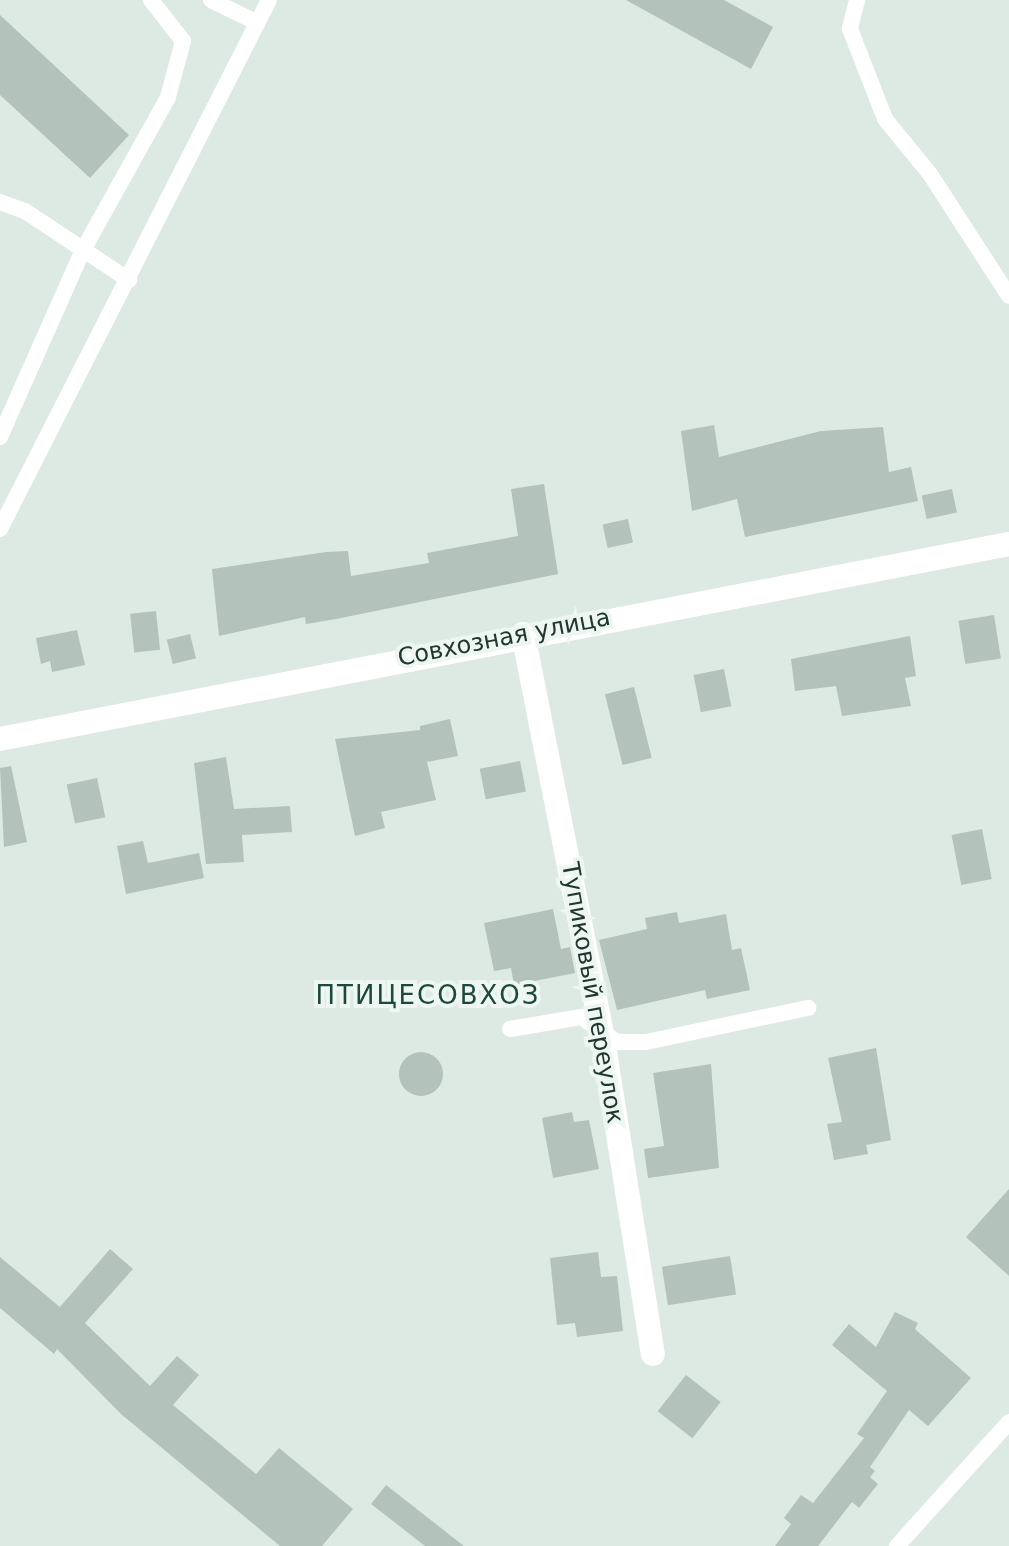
<!DOCTYPE html>
<meta charset="utf-8">
<style>
body{margin:0}
#map{position:relative;width:1009px;height:1546px;overflow:hidden;background:#dde9e3;font-family:"DejaVu Sans",sans-serif}
div>[style]{position:absolute}
[style*='--x']{left:calc(var(--x)*1px);top:calc(var(--y)*1px);width:calc(var(--w)*1px);rotate:calc(var(--a)*1deg)}
.building>*{inset:0;background:#b3c3bc;transform-origin:0 0}
.round{border-radius:50%}
.service>*{height:16px;margin:-8px;padding:0 8px;transform-origin:8px;border-radius:8px;background:#fff}
.minor>*{height:24px;margin:-12px;padding:0 12px;transform-origin:12px;border-radius:12px;background:#fff}
span{translate:-50% -50%;white-space:nowrap;text-align:center;line-height:1.15;-webkit-text-stroke:8px #edf6f1;paint-order:stroke}
.street-label{font-size:24px;color:#203730}
.neighbourhood-label{font-size:26px;color:#1d483d;letter-spacing:2px}
</style>
<div id="map">
<div class="building">
<i style="clip-path:polygon(626px 0,724px 0,773px 27px,751px 69px)"></i>
<i style="clip-path:polygon(0 15px,129px 135px,90px 178px,0 95px)"></i>
<i style="clip-path:polygon(714px 425px,719px 457px,821px 431px,883px 427px,889px 472px,911px 467px,918px 501px,745px 537px,737px 499px,692px 511px,681px 431px)"></i>
<i style="clip-path:polygon(544px 484px,558px 574px,336px 619px,306px 624px,305px 617px,219px 636px,212px 569px,326px 552px,348px 551px,351px 576px,429px 563px,427px 553px,518px 536px,511px 489px)"></i>
<i style="left:952px;top:489px;width:24px;height:31px;rotate:78deg"></i>
<i style="left:628px;top:519px;width:24px;height:26px;rotate:78deg"></i>
<i style="left:156px;top:611px;width:39px;height:26px;rotate:84deg"></i>
<i style="left:994px;top:615px;width:44px;height:36px;rotate:81deg"></i>
<i style="clip-path:polygon(77px 630px,85px 665px,52px 672px,50px 661px,41px 664px,36px 638px)"></i>
<i style="left:190px;top:634px;width:25px;height:24px;rotate:76deg"></i>
<i style="clip-path:polygon(910px 636px,916px 676px,905px 678px,911px 706px,842px 716px,836px 686px,795px 691px,791px 659px)"></i>
<i style="left:724px;top:669px;width:38px;height:31px;rotate:79deg"></i>
<i style="left:634px;top:687px;width:73px;height:30px;rotate:76deg"></i>
<i style="clip-path:polygon(450px 719px,458px 756px,427px 762px,436px 800px,381px 812px,385px 828px,355px 836px,335px 739px,420px 730px,420px 726px)"></i>
<i style="clip-path:polygon(226px 757px,234px 809px,290px 806px,292px 832px,242px 835px,244px 862px,206px 864px,194px 763px)"></i>
<i style="left:520px;top:761px;width:31px;height:41px;rotate:79deg"></i>
<i style="clip-path:polygon(11px 766px,27px 842px,4px 847px,0 768px)"></i>
<i style="left:97px;top:778px;width:40px;height:31px;rotate:78deg"></i>
<i style="left:982px;top:829px;width:51px;height:31px;rotate:79deg"></i>
<i style="clip-path:polygon(143px 841px,148px 863px,199px 853px,204px 878px,126px 894px,117px 846px)"></i>
<i style="clip-path:polygon(553px 909px,561px 949px,570px 947px,575px 973px,514px 985px,511px 968px,494px 971px,484px 923px)"></i>
<i style="clip-path:polygon(677px 912px,679px 923px,726px 914px,732px 950px,741px 948px,750px 990px,707px 999px,705px 990px,617px 1010px,599px 940px,647px 929px,645px 918px)"></i>
<i style="clip-path:polygon(876px 1048px,891px 1140px,866px 1145px,868px 1154px,834px 1160px,827px 1124px,842px 1122px,828px 1058px)"></i>
<i class="round" style="left:399px;top:1052px;width:44px;height:44px"></i>
<i style="clip-path:polygon(711px 1064px,719px 1168px,648px 1178px,644px 1149px,664px 1146px,653px 1073px)"></i>
<i style="clip-path:polygon(572px 1112px,574px 1122px,589px 1120px,599px 1169px,553px 1178px,542px 1118px)"></i>
<i style="clip-path:polygon(1009px 1189px,1009px 1276px,966px 1237px)"></i>
<i style="clip-path:polygon(110px 1249px,133px 1269px,85px 1323px,150px 1386px,177px 1356px,199px 1375px,173px 1405px,256px 1474px,279px 1448px,353px 1509px,322px 1546px,280px 1546px,121px 1414px,57px 1349px,54px 1354px,0 1308px,0 1257px,60px 1307px)"></i>
<i style="clip-path:polygon(598px 1252px,601px 1277px,617px 1276px,623px 1331px,577px 1337px,575px 1323px,557px 1325px,550px 1258px)"></i>
<i style="left:730px;top:1256px;width:39px;height:69px;rotate:81deg"></i>
<i style="clip-path:polygon(895px 1312px,918px 1323px,915px 1329px,971px 1378px,928px 1426px,909px 1410px,870px 1467px,875px 1471px,870px 1477px,878px 1484px,859px 1508px,852px 1502px,818px 1546px,775px 1546px,791px 1524px,784px 1518px,801px 1495px,813px 1503px,864px 1438px,857px 1434px,887px 1391px,832px 1345px,849px 1324px,876px 1347px)"></i>
<i style="left:686px;top:1375px;width:44px;height:46px;rotate:38deg"></i>
<i style="clip-path:polygon(386px 1485px,464px 1546px,425px 1546px,371px 1504px)"></i>
</div>
<div class="service">
<i style="--x:211;--y:0;--w:52;--a:26.1"></i>
<i style="--x:857;--y:0;--w:30;--a:104"></i>
<i style="--x:850;--y:29;--w:97;--a:68.7"></i>
<i style="--x:885;--y:119;--w:71;--a:50.7"></i>
<i style="--x:930;--y:174;--w:145;--a:57.1"></i>
<i style="--x:0;--y:202;--w:27;--a:20"></i>
<i style="--x:25;--y:211;--w:125;--a:33.6"></i>
<i style="--x:0;--y:437;--w:205;--a:-66.1"></i>
<i style="--x:83;--y:250;--w:175;--a:-60.9"></i>
<i style="--x:168;--y:97;--w:58;--a:-75"></i>
<i style="--x:183;--y:41;--w:52;--a:-128"></i>
<i style="--x:0;--y:529;--w:593;--a:-63.05"></i>
<i style="--x:510;--y:1029;--w:72;--a:-9.6"></i>
<i style="--x:581;--y:1017;--w:44;--a:34.8"></i>
<i style="--x:617;--y:1042;--w:29;--a:0"></i>
<i style="--x:646;--y:1042;--w:166;--a:-11.9"></i>
<i style="--x:897;--y:1546;--w:167;--a:-47.9"></i>
</div>
<div class="minor">
<i style="--x:523;--y:634;--w:407;--a:78.8"></i>
<i style="--x:602;--y:1033;--w:325;--a:81"></i>
<i style="--x:0;--y:739;--w:1028;--a:-10.94"></i>
</div>
<div class="street-label">
<span style="left:504px;top:638px;rotate:-11deg">Совхозная улица</span>
<span style="left:592px;top:993px;rotate:80deg">Тупиковый переулок</span>
</div>
<div class="neighbourhood-label">
<span style="left:428px;top:996px">ПТИЦЕСОВХОЗ</span>
</div>
</div>
